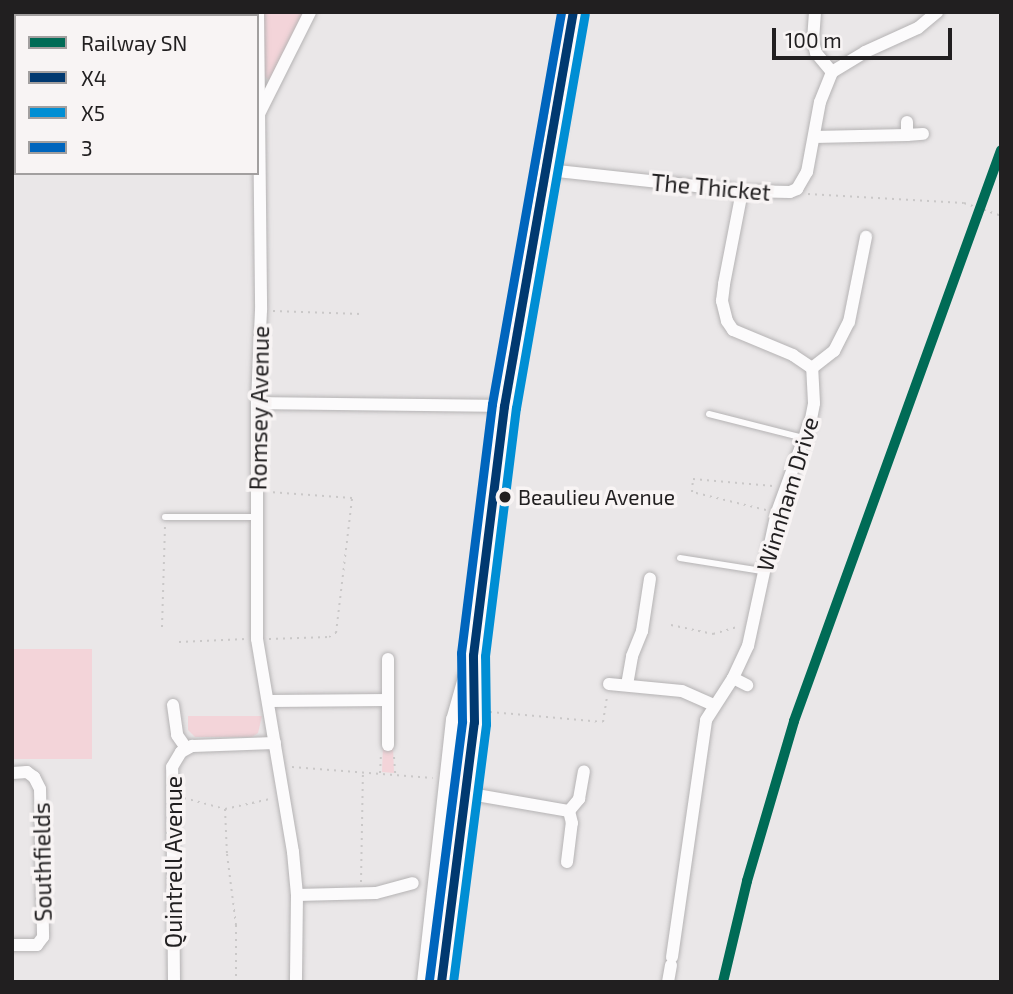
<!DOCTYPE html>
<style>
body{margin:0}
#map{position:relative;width:1013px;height:994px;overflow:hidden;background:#eae7e8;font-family:"Exo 2",sans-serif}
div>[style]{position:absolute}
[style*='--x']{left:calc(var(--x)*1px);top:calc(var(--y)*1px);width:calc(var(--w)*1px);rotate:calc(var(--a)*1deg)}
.green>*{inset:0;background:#f3d4d9;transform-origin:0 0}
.path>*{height:2px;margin-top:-1px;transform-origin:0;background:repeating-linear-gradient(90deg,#cac8c8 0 2px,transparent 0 7px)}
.roads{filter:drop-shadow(0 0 2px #b5b3b4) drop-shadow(0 0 2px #b5b3b4)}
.lane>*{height:6px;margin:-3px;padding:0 3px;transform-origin:3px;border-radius:3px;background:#fcfbfc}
.street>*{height:12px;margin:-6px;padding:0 6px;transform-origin:6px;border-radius:6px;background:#fcfbfc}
.primary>*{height:19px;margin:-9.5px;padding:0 9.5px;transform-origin:9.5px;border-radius:9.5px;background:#fcfbfc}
.bus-1>*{height:9px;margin:-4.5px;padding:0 4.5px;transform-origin:4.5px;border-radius:4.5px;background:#013970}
.bus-2>*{height:9px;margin:-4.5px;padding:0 4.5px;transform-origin:4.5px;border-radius:4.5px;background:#008ed4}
.bus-3>*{height:9px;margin:-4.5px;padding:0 4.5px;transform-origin:4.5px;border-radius:4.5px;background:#0065bd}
.rail-1>*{height:10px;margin:-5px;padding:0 5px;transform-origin:5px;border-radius:5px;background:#006b56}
.dots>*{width:19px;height:19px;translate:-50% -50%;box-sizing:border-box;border:4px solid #f8f4f4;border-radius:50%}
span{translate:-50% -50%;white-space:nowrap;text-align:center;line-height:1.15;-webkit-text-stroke:7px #f8f4f4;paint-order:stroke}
.bus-label{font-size:21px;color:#211f20}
.left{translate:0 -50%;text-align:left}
.street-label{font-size:23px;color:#211f20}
.frame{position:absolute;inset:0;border:14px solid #211f20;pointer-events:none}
.legend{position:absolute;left:14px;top:14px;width:245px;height:161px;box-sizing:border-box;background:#f8f4f4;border:2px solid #a29f9f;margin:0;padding:9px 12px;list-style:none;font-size:21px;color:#211f20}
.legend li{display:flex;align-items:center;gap:14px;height:35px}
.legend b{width:35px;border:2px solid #a29f9f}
.scale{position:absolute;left:772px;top:28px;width:180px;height:32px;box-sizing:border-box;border:4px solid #211f20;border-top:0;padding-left:9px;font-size:21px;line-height:24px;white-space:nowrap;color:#211f20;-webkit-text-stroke:5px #f8f4f4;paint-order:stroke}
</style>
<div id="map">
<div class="green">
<i style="clip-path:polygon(263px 12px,305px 12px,270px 81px,263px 75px)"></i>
<i style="left:92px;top:649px;width:110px;height:80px;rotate:90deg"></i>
<i style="clip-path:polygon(262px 716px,258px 733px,252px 737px,195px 737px,188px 730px,188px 716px)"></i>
<i style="clip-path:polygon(383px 746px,393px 746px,394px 773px,382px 772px)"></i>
</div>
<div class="path">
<i style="--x:808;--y:194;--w:156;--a:3.3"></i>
<i style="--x:964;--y:203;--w:39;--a:19"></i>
<i style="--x:273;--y:311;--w:88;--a:2"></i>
<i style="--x:766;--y:510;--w:76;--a:-166.3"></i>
<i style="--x:692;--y:492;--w:13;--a:-86"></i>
<i style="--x:693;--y:479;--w:80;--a:5"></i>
<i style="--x:671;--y:625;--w:43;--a:12.1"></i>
<i style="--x:713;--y:634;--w:26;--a:-16"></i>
<i style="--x:162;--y:627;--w:100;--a:-88.3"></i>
<i style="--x:269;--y:639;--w:60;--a:-1.9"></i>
<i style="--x:329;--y:637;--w:8;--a:-30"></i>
<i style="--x:336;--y:633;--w:136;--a:-83.2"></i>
<i style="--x:352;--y:498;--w:83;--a:-175.9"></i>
<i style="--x:179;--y:642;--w:67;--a:-2.6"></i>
<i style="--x:490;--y:712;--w:113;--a:5.1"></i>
<i style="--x:603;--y:722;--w:24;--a:-81"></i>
<i style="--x:394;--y:757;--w:16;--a:86"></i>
<i style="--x:292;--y:767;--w:141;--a:4.5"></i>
<i style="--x:380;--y:773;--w:19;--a:-87"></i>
<i style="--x:184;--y:798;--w:42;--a:15"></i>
<i style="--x:225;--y:809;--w:46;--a:-12.5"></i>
<i style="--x:225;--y:809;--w:45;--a:87.5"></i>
<i style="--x:227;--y:854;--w:72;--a:82.8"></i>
<i style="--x:236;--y:925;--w:57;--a:90"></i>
<i style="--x:361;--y:882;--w:110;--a:-89"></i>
</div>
<div class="roads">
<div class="lane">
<i style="--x:709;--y:414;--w:98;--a:14.2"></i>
<i style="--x:165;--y:517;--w:93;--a:0"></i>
<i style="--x:680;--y:558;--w:83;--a:9"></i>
</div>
<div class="street">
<i style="--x:258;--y:12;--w:298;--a:89.4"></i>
<i style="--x:261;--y:310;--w:93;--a:92.5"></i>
<i style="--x:257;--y:403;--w:236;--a:90"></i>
<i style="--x:257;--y:639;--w:216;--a:80.4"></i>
<i style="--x:293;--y:852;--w:43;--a:84.7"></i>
<i style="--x:297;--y:895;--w:87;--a:90.7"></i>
<i style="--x:815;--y:12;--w:29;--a:94"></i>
<i style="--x:813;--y:41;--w:12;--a:76"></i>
<i style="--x:816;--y:53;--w:25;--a:50"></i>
<i style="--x:259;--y:114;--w:114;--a:-63.4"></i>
<i style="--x:907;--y:135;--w:16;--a:-4"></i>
<i style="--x:814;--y:137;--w:93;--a:-1.2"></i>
<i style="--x:907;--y:135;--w:13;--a:-90"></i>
<i style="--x:548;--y:170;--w:195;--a:6.2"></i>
<i style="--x:742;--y:191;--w:48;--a:1.2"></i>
<i style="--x:790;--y:192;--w:8;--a:-23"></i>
<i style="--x:797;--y:189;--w:20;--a:-60"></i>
<i style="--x:807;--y:172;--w:71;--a:-79.5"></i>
<i style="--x:820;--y:102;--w:32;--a:-68"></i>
<i style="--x:832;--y:72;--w:39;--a:-31"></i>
<i style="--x:865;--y:52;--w:58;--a:-24.4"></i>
<i style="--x:918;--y:28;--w:25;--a:-40"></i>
<i style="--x:812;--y:368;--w:28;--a:-38"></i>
<i style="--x:834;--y:351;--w:33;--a:-63"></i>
<i style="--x:849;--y:322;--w:87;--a:-78.7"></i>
<i style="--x:257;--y:403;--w:247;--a:0.7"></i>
<i style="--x:733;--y:678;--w:16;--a:27"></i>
<i style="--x:609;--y:684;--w:73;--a:5.5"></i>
<i style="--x:682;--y:691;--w:34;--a:24"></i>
<i style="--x:627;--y:685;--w:29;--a:-80"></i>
<i style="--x:632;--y:656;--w:27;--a:-68"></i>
<i style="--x:642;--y:631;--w:53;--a:-81.3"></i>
<i style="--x:269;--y:701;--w:119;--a:-0.5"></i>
<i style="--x:173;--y:705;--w:30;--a:82"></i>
<i style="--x:177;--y:735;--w:16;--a:55"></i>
<i style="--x:388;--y:745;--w:86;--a:-90"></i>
<i style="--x:12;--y:773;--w:15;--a:-4"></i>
<i style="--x:27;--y:772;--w:9;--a:36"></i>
<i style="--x:34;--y:777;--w:13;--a:63"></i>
<i style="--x:40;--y:789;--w:148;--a:88.8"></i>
<i style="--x:43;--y:937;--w:10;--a:127"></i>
<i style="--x:37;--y:945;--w:25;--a:180"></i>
<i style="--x:465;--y:793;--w:106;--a:9.8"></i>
<i style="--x:569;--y:811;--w:16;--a:-50"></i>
<i style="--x:579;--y:799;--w:28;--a:-80"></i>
<i style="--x:567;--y:862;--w:39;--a:-83"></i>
<i style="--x:572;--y:823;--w:12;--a:-104"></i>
<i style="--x:297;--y:895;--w:79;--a:-1.5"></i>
<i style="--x:376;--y:893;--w:38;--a:-15"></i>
<i style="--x:672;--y:957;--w:239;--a:-81.8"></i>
<i style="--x:706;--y:720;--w:50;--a:-57.3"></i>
<i style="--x:733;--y:678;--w:35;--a:-65"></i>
<i style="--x:748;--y:646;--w:137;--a:-77.8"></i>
<i style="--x:777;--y:512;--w:99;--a:-69.9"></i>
<i style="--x:811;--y:419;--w:16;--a:-79"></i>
<i style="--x:814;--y:403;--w:35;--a:-93"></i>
<i style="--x:812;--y:368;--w:23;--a:-146"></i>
<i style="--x:793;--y:355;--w:65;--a:-157.4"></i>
<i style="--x:733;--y:330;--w:11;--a:-124"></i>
<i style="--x:727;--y:321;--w:21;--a:-104"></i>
<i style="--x:722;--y:301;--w:17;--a:-83"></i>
<i style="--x:724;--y:284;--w:95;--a:-79"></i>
<i style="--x:174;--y:982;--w:215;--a:-90.5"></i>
<i style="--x:172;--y:767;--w:17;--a:-59"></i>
<i style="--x:181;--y:752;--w:13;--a:-29"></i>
<i style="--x:192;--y:746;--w:83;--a:-2.1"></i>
<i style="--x:668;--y:982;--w:17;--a:-80"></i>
</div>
<div class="primary">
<i style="--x:426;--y:982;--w:264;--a:-83.7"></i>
<i style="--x:455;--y:720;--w:44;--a:-74.1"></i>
<i style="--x:441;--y:982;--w:262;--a:-82.8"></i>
<i style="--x:474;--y:722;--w:67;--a:-90.9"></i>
<i style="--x:473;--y:655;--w:251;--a:-82.9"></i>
<i style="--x:504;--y:406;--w:294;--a:-79.6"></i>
<i style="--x:557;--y:117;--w:106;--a:-81.3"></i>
</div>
</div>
<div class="bus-1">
<i style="--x:441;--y:982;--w:262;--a:-82.8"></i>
<i style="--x:474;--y:722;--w:67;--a:-90.9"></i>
<i style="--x:473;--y:655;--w:251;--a:-82.9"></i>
<i style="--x:504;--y:406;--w:400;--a:-80.1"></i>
</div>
<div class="bus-2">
<i style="--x:453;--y:982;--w:260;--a:-82.7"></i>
<i style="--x:486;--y:724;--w:68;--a:-90.8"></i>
<i style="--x:485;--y:656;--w:250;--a:-82.9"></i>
<i style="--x:516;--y:408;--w:400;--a:-80.1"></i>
</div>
<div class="bus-3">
<i style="--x:429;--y:980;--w:261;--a:-82.7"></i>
<i style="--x:462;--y:721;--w:68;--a:-90.8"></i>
<i style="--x:461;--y:653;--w:251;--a:-82.9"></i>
<i style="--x:492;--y:404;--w:398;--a:-80"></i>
</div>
<div class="rail-1">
<i style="--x:723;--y:982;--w:104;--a:-76.6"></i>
<i style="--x:747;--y:881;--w:167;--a:-73.6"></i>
<i style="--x:794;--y:721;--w:607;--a:-70.07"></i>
</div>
<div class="dots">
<i style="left:505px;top:497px;background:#211f20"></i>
</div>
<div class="bus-label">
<span class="left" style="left:518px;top:497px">Beaulieu Avenue</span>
</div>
<div class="street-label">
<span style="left:711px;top:187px;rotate:5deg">The Thicket</span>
<span style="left:259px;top:408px;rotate:-89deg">Romsey Avenue</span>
<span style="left:787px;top:494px;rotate:-73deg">Winnham Drive</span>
<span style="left:42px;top:862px;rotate:-91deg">Southfields</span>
<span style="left:173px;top:862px;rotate:-90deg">Quintrell Avenue</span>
</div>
<div class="frame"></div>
<ul class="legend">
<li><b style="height:9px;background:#006b56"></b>Railway SN</li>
<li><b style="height:9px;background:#013970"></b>X4</li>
<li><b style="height:9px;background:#008ed4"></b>X5</li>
<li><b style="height:9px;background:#0065bd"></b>3</li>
</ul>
<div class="scale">100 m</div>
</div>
